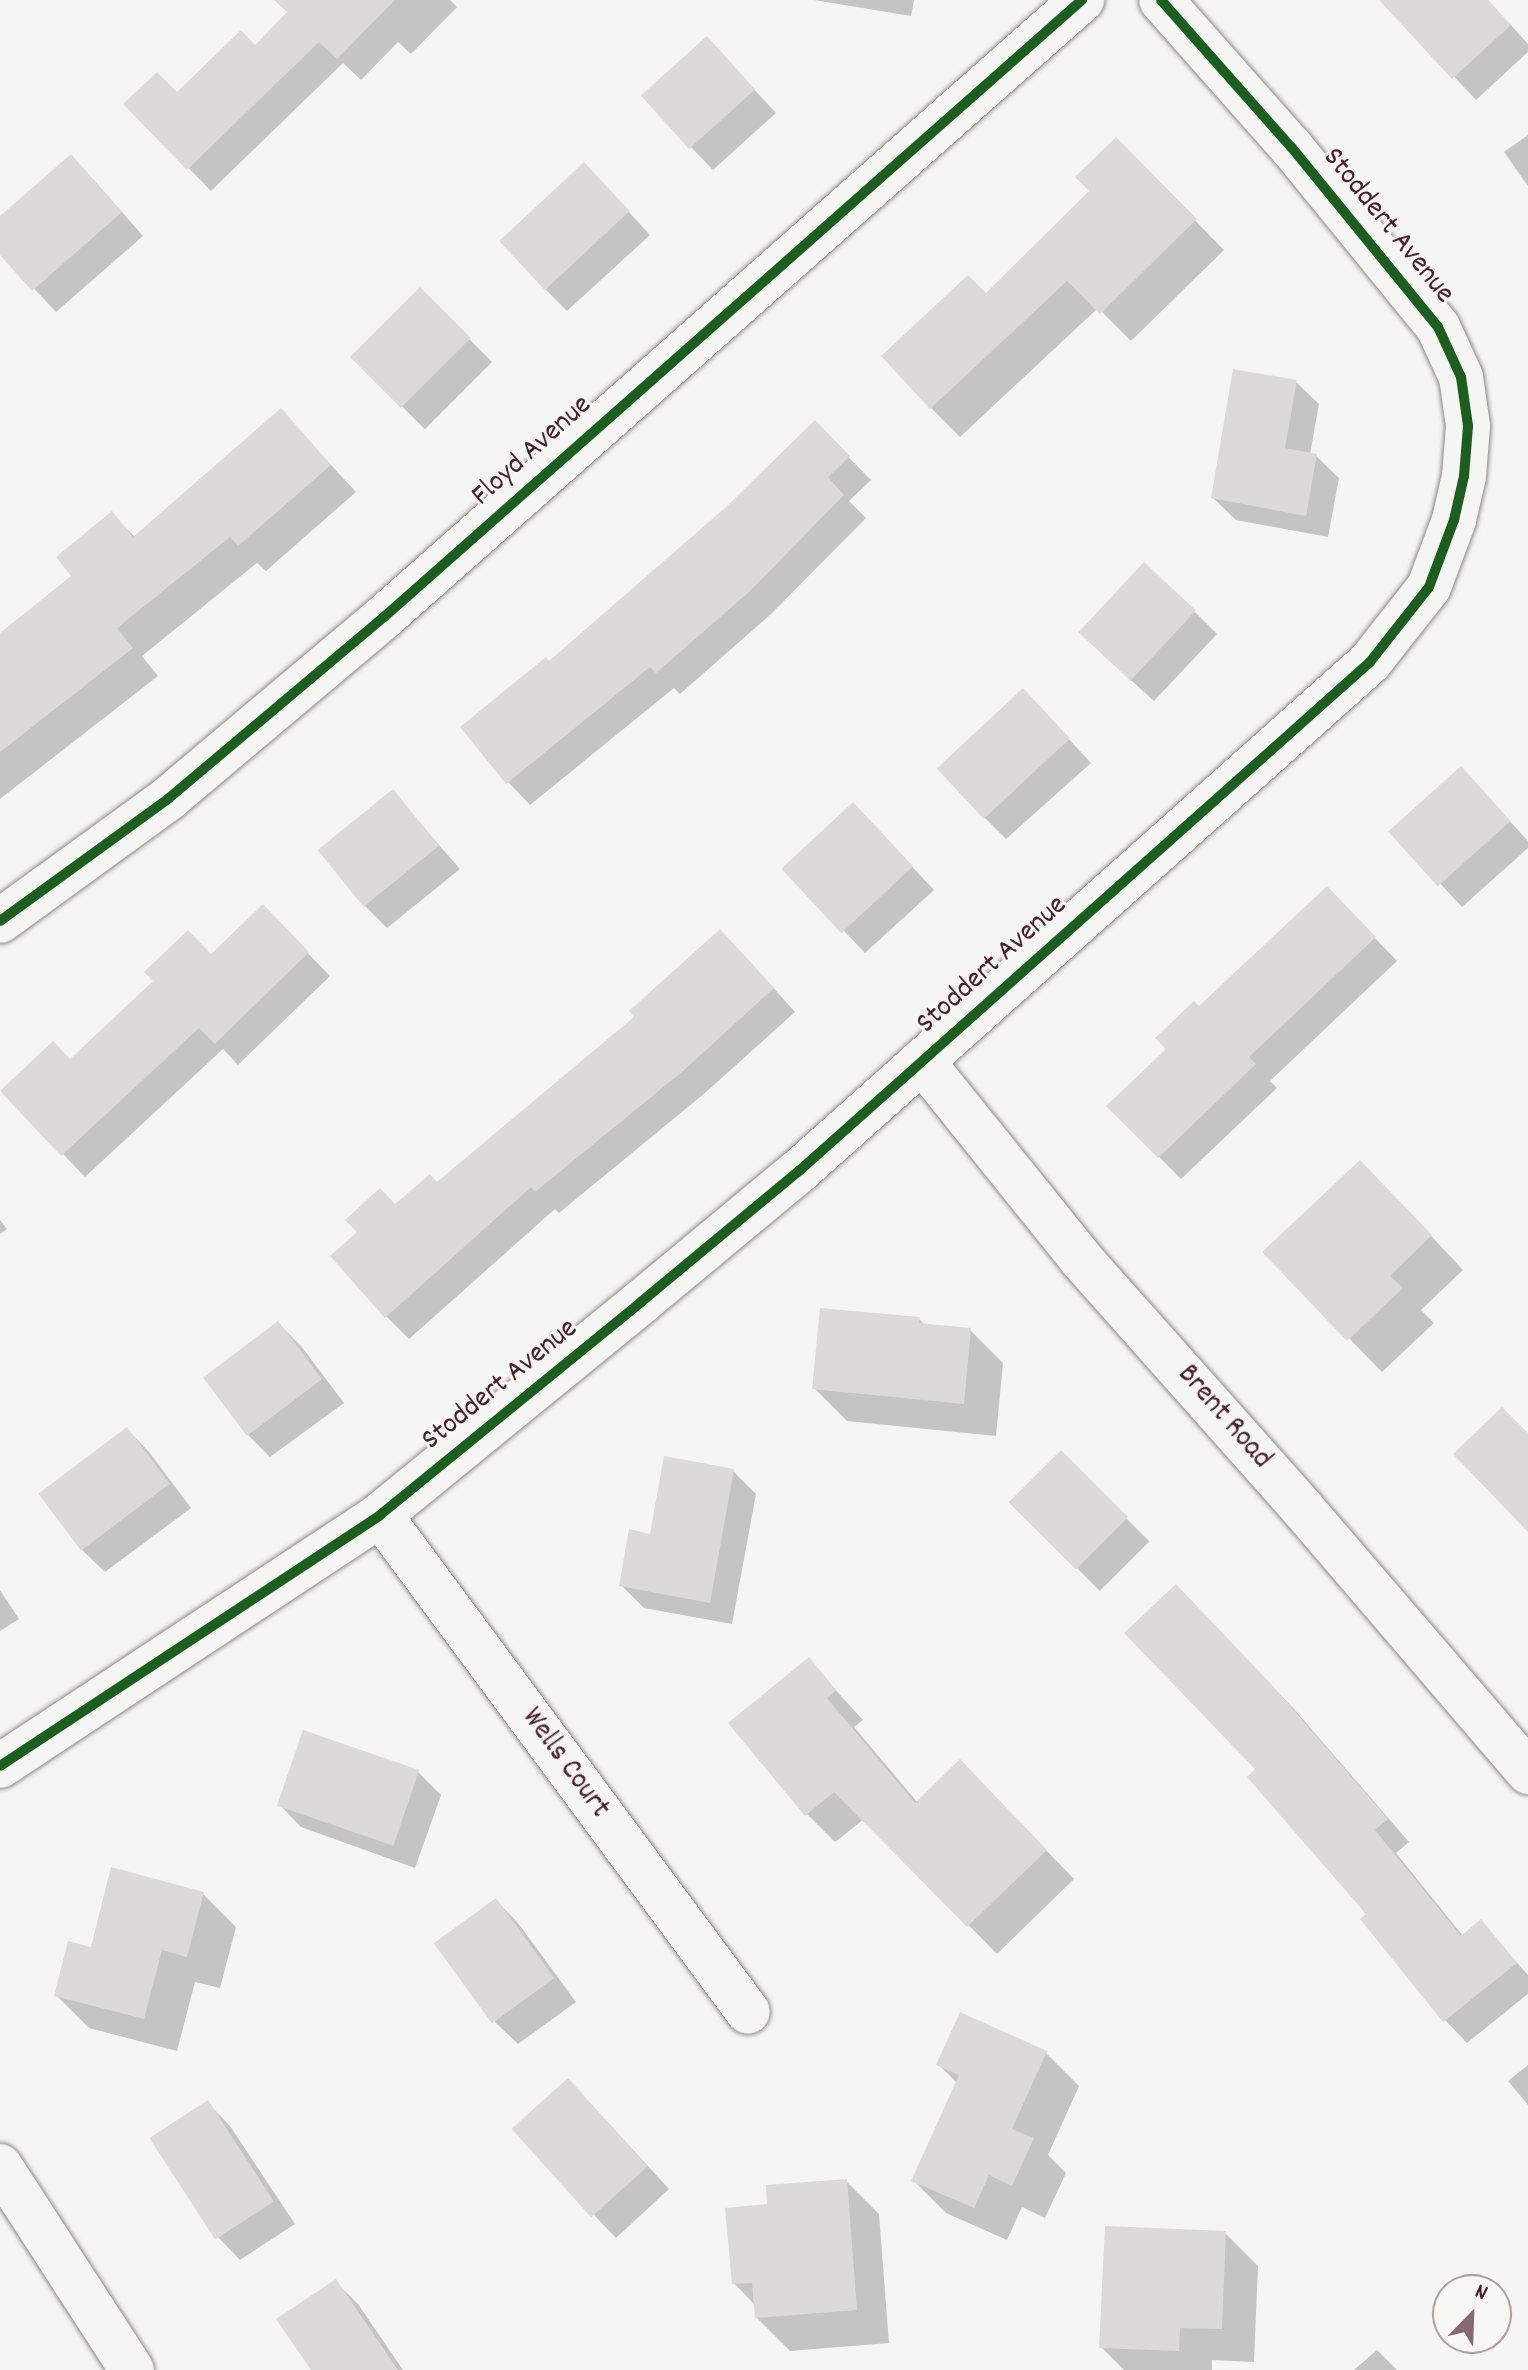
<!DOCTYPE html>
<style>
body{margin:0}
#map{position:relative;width:1528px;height:2370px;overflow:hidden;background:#f5f5f3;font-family:Dekko,sans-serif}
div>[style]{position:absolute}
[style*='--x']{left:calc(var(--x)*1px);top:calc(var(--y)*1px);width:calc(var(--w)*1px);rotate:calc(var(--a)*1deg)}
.shadow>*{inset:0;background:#0003;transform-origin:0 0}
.building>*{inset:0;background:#dcdad9;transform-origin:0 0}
.roads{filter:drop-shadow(0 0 2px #8f8788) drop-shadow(0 0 2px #8f8788)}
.minor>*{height:44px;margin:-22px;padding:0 22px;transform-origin:22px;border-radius:22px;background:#f5f5f3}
.cycleway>*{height:10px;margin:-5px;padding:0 5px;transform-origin:5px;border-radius:5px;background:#1b5e20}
span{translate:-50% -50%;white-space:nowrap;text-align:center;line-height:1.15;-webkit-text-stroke:6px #f6f6f2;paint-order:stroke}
.street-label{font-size:30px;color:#4a1f2b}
.north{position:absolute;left:1432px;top:2274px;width:80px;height:80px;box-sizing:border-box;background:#f6f6f2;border:2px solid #b1a0a2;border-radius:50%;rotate:23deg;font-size:22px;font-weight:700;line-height:32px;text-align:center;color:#4a1f2b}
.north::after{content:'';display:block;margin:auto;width:28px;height:36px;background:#866a71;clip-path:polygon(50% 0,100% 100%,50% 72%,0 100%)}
</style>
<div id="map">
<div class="shadow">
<i style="clip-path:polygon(301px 0,450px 0,457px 7px,411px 54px,398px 42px,361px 80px,343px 63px,211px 191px,126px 104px,177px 95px,255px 47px)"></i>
<i style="clip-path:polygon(814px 0,914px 0,911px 16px)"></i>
<i style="clip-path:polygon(1382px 0,1488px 0,1528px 44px,1528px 52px,1476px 100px)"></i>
<i style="clip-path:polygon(729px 62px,776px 113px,713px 170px,691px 147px)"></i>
<i style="clip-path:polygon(1528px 135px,1528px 186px,1504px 152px)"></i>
<i style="clip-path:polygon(1116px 140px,1224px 250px,1131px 341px,1098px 308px,960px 437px,931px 408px,986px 296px,1092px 191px)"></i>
<i style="clip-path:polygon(93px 179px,143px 236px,56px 312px,0 252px,0 219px)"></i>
<i style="clip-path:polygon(606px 187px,650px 235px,567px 311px,544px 288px)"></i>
<i style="left:420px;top:290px;width:102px;height:95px;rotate:45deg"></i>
<i style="clip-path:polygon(1296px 382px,1319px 404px,1310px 454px,1316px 456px,1339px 478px,1328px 537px,1236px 520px,1213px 498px)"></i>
<i style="clip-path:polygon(281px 411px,356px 492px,266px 571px,257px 563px,142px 656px,158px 676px,0 799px,0 649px,74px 576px,112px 514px,135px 537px)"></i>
<i style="clip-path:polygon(815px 423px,871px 480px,849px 501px,866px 518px,771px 614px,680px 694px,674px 688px,530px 805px,508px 782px,549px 663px,727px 508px)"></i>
<i style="clip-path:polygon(1194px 611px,1217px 634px,1154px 701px,1103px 655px)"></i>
<i style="clip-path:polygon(1045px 713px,1091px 763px,1006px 839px,983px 816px)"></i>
<i style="clip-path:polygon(392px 791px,460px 869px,387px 928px,365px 906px)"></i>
<i style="clip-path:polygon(1483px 792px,1528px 841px,1528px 848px,1462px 907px,1391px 831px)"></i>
<i style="clip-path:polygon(875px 827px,934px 890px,865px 953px,784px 868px)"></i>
<i style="clip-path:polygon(263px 907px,330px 976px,238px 1065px,223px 1049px,85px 1177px,3px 1091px,70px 1061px,212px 957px)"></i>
<i style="clip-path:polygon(1349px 911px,1397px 961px,1270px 1081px,1277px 1088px,1181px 1179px,1109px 1106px,1168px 1049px,1199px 1008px)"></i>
<i style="clip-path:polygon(743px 954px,795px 1012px,705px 1093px,559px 1213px,555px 1209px,409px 1339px,386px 1316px,396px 1206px,437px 1184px)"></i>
<i style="clip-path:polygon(1393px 1195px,1463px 1270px,1421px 1310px,1434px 1323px,1382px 1372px,1265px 1252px)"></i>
<i style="clip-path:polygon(0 1220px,7px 1229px,0 1234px)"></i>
<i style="clip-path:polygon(919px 1319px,925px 1325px,970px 1330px,1003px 1363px,996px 1436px,847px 1421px,814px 1388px)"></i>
<i style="clip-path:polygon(278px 1323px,301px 1346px,344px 1403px,270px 1457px,248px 1435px,205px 1377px)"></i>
<i style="clip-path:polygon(127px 1429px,149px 1452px,191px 1508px,105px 1572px,82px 1550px)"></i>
<i style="left:1061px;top:1453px;width:125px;height:70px;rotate:45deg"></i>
<i style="clip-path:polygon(733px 1471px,756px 1494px,732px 1624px,644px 1608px,621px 1585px,652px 1536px)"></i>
<i style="clip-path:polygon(0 1590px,19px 1619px,0 1631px)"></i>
<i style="clip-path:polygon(1198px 1609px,1294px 1709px,1409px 1842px,1396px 1853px,1463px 1936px,1481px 1922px,1528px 1975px,1528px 1994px,1467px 2043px,1445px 2020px,1258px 1770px)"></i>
<i style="clip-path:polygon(808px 1660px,863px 1720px,854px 1727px,918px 1803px,988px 1790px,1074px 1879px,997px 1954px,864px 1819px,835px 1842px,807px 1814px)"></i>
<i style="clip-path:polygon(418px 1772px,441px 1795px,415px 1868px,301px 1827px,279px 1804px)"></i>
<i style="clip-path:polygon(203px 1894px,236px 1927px,220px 1988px,195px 1982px,177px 2051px,89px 2028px,56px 1995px,92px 1949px)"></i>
<i style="clip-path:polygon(496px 1900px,518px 1923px,576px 2002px,518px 2044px,495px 2022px)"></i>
<i style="clip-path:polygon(961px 2015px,1046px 2053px,1079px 2086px,1048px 2155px,1066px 2173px,1045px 2218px,1022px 2207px,1007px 2240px,946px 2213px,913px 2180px,957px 2083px,938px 2064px)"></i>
<i style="clip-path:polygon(1528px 2065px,1528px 2105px,1508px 2081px)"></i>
<i style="clip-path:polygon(208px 2103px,230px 2126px,295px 2224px,240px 2260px,218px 2237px)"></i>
<i style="clip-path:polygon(590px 2103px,669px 2189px,616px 2238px,594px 2215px)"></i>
<i style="clip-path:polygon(846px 2181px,879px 2214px,889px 2343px,790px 2351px,757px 2318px,756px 2306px,734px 2283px,769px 2206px)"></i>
<i style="clip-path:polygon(1225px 2233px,1258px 2266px,1254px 2362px,1212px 2360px,1212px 2370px,1124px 2370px,1101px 2347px)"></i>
<i style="clip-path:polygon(336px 2282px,358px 2304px,403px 2370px,313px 2370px)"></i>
<i style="clip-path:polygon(1377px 2350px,1397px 2370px,1354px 2370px)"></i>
</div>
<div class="building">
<i style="clip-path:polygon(274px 0,395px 0,337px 59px,319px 42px,187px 170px,123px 104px,157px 72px,177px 92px,241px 30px,255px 45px,287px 12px)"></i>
<i style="clip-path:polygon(1379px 0,1488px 0,1511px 25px,1452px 79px)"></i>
<i style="left:707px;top:36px;width:72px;height:89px;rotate:48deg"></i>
<i style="clip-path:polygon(1116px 137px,1197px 219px,1100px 314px,1067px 281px,930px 409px,881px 356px,968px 275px,986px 293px,1089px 191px,1075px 177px)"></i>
<i style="clip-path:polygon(71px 154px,122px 212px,32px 291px,0 255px,0 216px)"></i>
<i style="left:584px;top:162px;width:67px;height:116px;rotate:47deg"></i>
<i style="left:420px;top:287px;width:72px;height:99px;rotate:45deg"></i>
<i style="clip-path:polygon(1233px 369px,1297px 380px,1285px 448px,1317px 454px,1306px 516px,1211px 498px)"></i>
<i style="clip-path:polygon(281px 408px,331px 465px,238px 546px,230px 537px,117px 628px,133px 648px,0 752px,0 633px,71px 576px,56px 557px,112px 511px,133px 537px)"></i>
<i style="clip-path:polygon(815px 420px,850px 456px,828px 477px,844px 495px,749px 592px,656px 673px,650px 667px,506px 784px,460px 727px,546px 657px,549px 661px,726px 507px)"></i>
<i style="left:1144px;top:562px;width:71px;height:96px;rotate:43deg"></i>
<i style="left:1023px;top:688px;width:69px;height:118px;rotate:47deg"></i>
<i style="left:1461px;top:766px;width:74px;height:98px;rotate:48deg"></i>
<i style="left:393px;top:789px;width:73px;height:97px;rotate:51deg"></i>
<i style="left:853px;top:802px;width:88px;height:98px;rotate:47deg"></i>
<i style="clip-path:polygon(1327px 886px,1376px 937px,1249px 1057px,1256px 1064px,1158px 1158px,1106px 1106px,1166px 1049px,1155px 1038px,1194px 1001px,1199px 1006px)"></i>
<i style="clip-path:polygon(263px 904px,309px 952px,215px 1044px,199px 1028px,61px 1156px,0 1091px,53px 1041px,70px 1059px,153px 981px,144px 972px,188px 930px,211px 954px)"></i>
<i style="clip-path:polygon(720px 929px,774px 988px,683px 1071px,535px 1192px,531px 1187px,385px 1318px,330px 1256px,357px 1232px,345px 1220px,380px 1188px,395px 1204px,430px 1174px,437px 1182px,634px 1017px,629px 1011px)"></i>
<i style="clip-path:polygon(1360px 1160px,1432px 1235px,1390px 1276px,1403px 1288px,1347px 1341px,1262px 1252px)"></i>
<i style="clip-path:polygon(820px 1308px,920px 1317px,919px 1323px,971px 1328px,964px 1404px,812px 1389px)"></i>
<i style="left:278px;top:1321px;width:73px;height:94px;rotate:53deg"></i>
<i style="clip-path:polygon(1502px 1407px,1528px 1433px,1528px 1532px,1453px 1454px)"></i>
<i style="left:127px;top:1427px;width:71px;height:111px;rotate:53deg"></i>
<i style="left:1061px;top:1450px;width:95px;height:74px;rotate:45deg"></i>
<i style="clip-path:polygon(664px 1456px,734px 1469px,710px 1603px,619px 1586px,629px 1529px,650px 1534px)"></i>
<i style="clip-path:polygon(1176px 1584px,1271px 1684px,1388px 1819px,1375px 1830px,1461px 1936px,1481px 1919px,1517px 1963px,1443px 2022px,1360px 1919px,1366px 1914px,1247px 1777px,1255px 1769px,1124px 1633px)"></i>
<i style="clip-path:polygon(809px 1657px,836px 1690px,827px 1698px,915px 1803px,960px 1759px,1047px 1850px,967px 1927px,834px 1792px,805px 1816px,728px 1723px)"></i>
<i style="left:303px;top:1730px;width:123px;height:80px;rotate:19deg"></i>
<i style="clip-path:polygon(111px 1867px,204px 1892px,187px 1957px,162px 1950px,144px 2019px,54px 1996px,68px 1941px,91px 1947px)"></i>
<i style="left:496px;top:1898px;width:99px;height:77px;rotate:54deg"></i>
<i style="clip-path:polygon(960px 2012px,1047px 2051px,1012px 2129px,1034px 2138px,1012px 2186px,989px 2175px,974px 2208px,911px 2181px,959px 2075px,936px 2065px)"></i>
<i style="left:568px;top:2078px;width:119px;height:76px;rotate:48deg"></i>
<i style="left:208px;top:2100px;width:121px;height:70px;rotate:57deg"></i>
<i style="clip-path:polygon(847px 2179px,857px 2310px,755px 2318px,752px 2283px,732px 2284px,725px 2208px,767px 2204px,766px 2185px)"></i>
<i style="clip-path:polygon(1105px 2226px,1226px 2231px,1222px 2329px,1180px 2328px,1179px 2351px,1099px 2348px)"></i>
<i style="clip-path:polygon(336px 2279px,398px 2370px,311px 2370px,276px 2319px)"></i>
</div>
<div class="roads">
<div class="minor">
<i style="--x:0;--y:921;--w:209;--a:-36"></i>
<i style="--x:169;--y:798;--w:281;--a:-40.1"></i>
<i style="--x:384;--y:617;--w:932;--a:-41.48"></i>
<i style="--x:922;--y:1061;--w:254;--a:51.2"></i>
<i style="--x:1081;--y:1259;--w:333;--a:48.4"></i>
<i style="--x:1302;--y:1508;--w:348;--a:49.4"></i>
<i style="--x:380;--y:1515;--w:618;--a:53.48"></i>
<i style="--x:0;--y:1766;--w:455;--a:-33.4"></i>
<i style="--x:380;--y:1515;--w:337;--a:-39.2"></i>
<i style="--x:641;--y:1302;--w:205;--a:-39.7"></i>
<i style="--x:799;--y:1171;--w:765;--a:-41.71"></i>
<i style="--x:1370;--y:662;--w:95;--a:-51.8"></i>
<i style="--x:1429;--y:587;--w:72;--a:-69.5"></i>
<i style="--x:1454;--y:520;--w:45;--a:-77.2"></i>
<i style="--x:1464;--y:476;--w:50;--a:-85.4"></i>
<i style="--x:1468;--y:426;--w:49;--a:-98.1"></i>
<i style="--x:1461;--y:377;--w:55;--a:-114.7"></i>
<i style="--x:1438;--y:327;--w:232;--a:-129.2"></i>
<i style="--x:1291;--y:147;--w:196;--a:-131.5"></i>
<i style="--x:0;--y:2166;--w:243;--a:57.1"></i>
</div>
</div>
<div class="cycleway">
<i style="--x:0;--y:921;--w:209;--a:-36"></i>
<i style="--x:169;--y:798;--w:281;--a:-40.1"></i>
<i style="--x:384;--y:617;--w:932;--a:-41.48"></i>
<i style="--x:0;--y:1766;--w:455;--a:-33.4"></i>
<i style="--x:380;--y:1515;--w:337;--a:-39.2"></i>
<i style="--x:641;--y:1302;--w:205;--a:-39.7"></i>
<i style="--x:799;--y:1171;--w:765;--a:-41.71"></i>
<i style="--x:1370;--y:662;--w:95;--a:-51.8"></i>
<i style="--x:1429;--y:587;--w:72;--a:-69.5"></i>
<i style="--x:1454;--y:520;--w:45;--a:-77.2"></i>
<i style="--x:1464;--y:476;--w:50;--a:-85.4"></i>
<i style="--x:1468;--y:426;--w:49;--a:-98.1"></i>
<i style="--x:1461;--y:377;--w:55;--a:-114.7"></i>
<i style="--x:1438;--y:327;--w:232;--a:-129.2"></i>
<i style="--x:1291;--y:147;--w:196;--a:-131.5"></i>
</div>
<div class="street-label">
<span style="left:1387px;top:227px;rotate:51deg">Stoddert Avenue</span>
<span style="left:533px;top:452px;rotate:-42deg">Floyd Avenue</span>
<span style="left:993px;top:966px;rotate:-42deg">Stoddert Avenue</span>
<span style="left:501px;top:1386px;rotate:-39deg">Stoddert Avenue</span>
<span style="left:1223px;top:1418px;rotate:49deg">Brent Road</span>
<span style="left:564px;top:1764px;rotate:54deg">Wells Court</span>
</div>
<div class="north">N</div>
</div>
